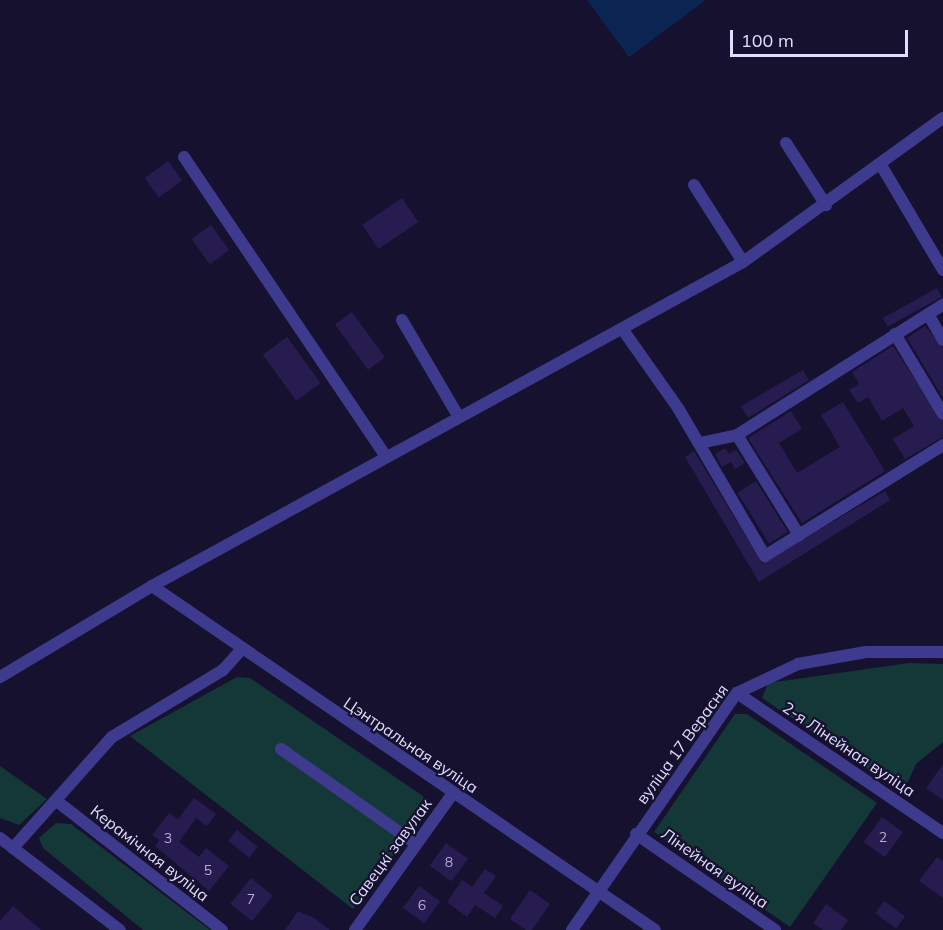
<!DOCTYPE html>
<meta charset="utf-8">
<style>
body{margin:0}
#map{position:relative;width:943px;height:930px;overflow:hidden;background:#16112e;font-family:Mulish,sans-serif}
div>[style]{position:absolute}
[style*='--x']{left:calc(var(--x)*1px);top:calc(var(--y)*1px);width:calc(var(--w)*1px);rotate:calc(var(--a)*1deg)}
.green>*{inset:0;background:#133837}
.water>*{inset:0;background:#0b2552}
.building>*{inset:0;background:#271c4f;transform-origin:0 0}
.minor>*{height:12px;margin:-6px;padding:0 6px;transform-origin:6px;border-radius:6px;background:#3e3a8e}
span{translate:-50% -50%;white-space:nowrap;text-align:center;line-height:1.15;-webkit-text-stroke:4.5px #16112e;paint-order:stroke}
.number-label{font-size:14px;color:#b2add3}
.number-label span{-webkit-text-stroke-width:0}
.street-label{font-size:16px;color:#e1ddff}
.scale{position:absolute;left:730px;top:30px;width:178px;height:27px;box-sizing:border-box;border:3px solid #e1ddff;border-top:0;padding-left:8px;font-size:18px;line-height:21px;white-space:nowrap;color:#e1ddff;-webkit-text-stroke:4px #16112e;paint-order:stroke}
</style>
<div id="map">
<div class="green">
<i style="clip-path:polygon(909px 663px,943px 664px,943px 742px,916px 764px,903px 793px,762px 698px,768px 683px)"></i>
<i style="clip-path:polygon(237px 677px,250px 678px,423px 796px,425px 813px,353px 909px,130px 736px)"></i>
<i style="clip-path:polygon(735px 714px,747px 714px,877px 803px,790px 927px,654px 832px)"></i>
<i style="clip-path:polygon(0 766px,47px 799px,19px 825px,0 818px)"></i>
<i style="clip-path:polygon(56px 823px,71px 824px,210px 930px,143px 930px,43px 848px,39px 838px)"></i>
</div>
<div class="water">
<i style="clip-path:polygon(587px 0,706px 0,629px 57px)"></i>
</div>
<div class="building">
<i style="left:168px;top:161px;width:24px;height:29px;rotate:54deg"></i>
<i style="left:402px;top:198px;width:29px;height:48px;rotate:56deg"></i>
<i style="left:211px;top:225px;width:31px;height:24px;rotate:54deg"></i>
<i style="left:937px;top:288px;width:10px;height:62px;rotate:61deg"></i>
<i style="left:352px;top:312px;width:56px;height:21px;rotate:54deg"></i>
<i style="clip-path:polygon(925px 326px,943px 348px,943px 398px,907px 338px)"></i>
<i style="left:287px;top:337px;width:57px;height:30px;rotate:54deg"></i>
<i style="clip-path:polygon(893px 346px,943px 422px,943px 437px,905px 459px,893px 439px,914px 426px,903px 408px,882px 421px,868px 397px,858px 403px,849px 390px,859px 384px,852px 372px)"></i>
<i style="clip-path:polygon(803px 370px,809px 380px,748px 418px,741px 406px)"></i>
<i style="clip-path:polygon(843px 402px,885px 471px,802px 523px,748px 438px,791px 411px,802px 429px,779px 443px,797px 473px,840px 447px,821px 415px)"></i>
<i style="clip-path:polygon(725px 448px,729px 454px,736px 450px,745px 463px,735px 469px,731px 462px,722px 467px,715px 454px)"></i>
<i style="clip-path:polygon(694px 451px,762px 563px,885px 491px,890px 500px,759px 582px,685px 457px)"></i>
<i style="left:756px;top:481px;width:60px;height:22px;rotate:58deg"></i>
<i style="clip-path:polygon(943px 764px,943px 800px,926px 788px)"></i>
<i style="clip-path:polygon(194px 798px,216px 814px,207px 826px,196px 818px,179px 842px,199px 857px,206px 848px,229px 866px,209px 891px,155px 846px,159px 840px,152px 835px,169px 813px,178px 819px)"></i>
<i style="left:882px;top:817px;width:26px;height:31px;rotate:36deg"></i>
<i style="left:237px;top:830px;width:27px;height:14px;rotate:39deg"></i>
<i style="left:446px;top:843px;width:27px;height:28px;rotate:36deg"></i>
<i style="clip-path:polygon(937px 857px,943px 861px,943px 898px,919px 881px)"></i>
<i style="clip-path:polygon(485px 869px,496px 876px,484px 893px,503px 906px,495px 918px,475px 905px,467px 917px,447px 902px,462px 880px,472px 887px)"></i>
<i style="left:251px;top:878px;width:28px;height:33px;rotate:39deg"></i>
<i style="left:419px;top:886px;width:26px;height:27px;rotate:36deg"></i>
<i style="clip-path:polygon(530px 890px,550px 904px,532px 930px,526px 930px,510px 919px)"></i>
<i style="left:884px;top:901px;width:26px;height:15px;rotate:36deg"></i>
<i style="clip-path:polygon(826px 904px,848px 920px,841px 930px,823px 930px,813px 923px)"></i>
<i style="clip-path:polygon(13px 906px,41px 930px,0 930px,0 921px)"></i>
<i style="clip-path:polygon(298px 911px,314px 918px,330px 930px,285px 930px)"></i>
</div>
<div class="minor">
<i style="--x:786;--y:143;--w:74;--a:57.2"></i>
<i style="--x:184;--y:157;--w:361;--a:56"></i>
<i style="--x:881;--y:165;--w:122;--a:59.4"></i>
<i style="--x:694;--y:185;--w:91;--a:57.5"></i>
<i style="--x:928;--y:314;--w:30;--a:60"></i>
<i style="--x:402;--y:320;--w:111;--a:59.7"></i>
<i style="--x:623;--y:330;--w:95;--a:54.8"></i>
<i style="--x:678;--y:408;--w:172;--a:59.6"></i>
<i style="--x:765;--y:556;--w:210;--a:-31.9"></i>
<i style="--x:895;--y:334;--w:93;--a:59"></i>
<i style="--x:737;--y:435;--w:244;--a:-32.3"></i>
<i style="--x:700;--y:443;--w:38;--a:-12"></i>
<i style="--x:737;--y:435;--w:118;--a:58.2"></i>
<i style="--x:152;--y:586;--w:609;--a:34.37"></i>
<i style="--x:0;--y:677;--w:177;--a:-30.9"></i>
<i style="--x:152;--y:586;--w:674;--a:-28.73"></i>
<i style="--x:743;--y:262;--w:246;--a:-35.8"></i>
<i style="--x:737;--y:693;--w:249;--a:34.2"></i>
<i style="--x:281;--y:749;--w:165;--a:35.1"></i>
<i style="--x:58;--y:802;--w:208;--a:38"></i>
<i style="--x:636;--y:834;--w:169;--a:34.6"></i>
<i style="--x:0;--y:838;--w:151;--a:37.5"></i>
<i style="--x:13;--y:848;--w:149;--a:-48.3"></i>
<i style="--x:112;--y:737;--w:130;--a:-31.1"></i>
<i style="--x:223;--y:670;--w:27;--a:-48"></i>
<i style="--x:355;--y:930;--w:168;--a:-54.4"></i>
<i style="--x:572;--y:930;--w:289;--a:-55.2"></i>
<i style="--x:737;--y:693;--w:68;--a:-25.4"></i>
<i style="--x:798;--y:664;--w:69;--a:-10"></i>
<i style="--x:866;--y:652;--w:77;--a:0"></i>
</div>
<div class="number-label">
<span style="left:883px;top:837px">2</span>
<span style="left:168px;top:838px">3</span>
<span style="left:449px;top:862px">8</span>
<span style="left:208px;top:870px">5</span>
<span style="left:251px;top:899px">7</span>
<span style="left:422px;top:905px">6</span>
</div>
<div class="street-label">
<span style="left:682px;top:744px;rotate:-54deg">вуліца 17 Верасня</span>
<span style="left:411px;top:745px;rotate:34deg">Цэнтральная вуліца</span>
<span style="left:849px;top:749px;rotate:34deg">2-я Лінейная вуліца</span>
<span style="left:390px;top:852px;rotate:-54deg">Савецкі завулак</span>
<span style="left:150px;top:853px;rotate:38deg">Керамічная вуліца</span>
<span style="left:715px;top:868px;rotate:35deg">Лінейная вуліца</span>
</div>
<div class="scale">100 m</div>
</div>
